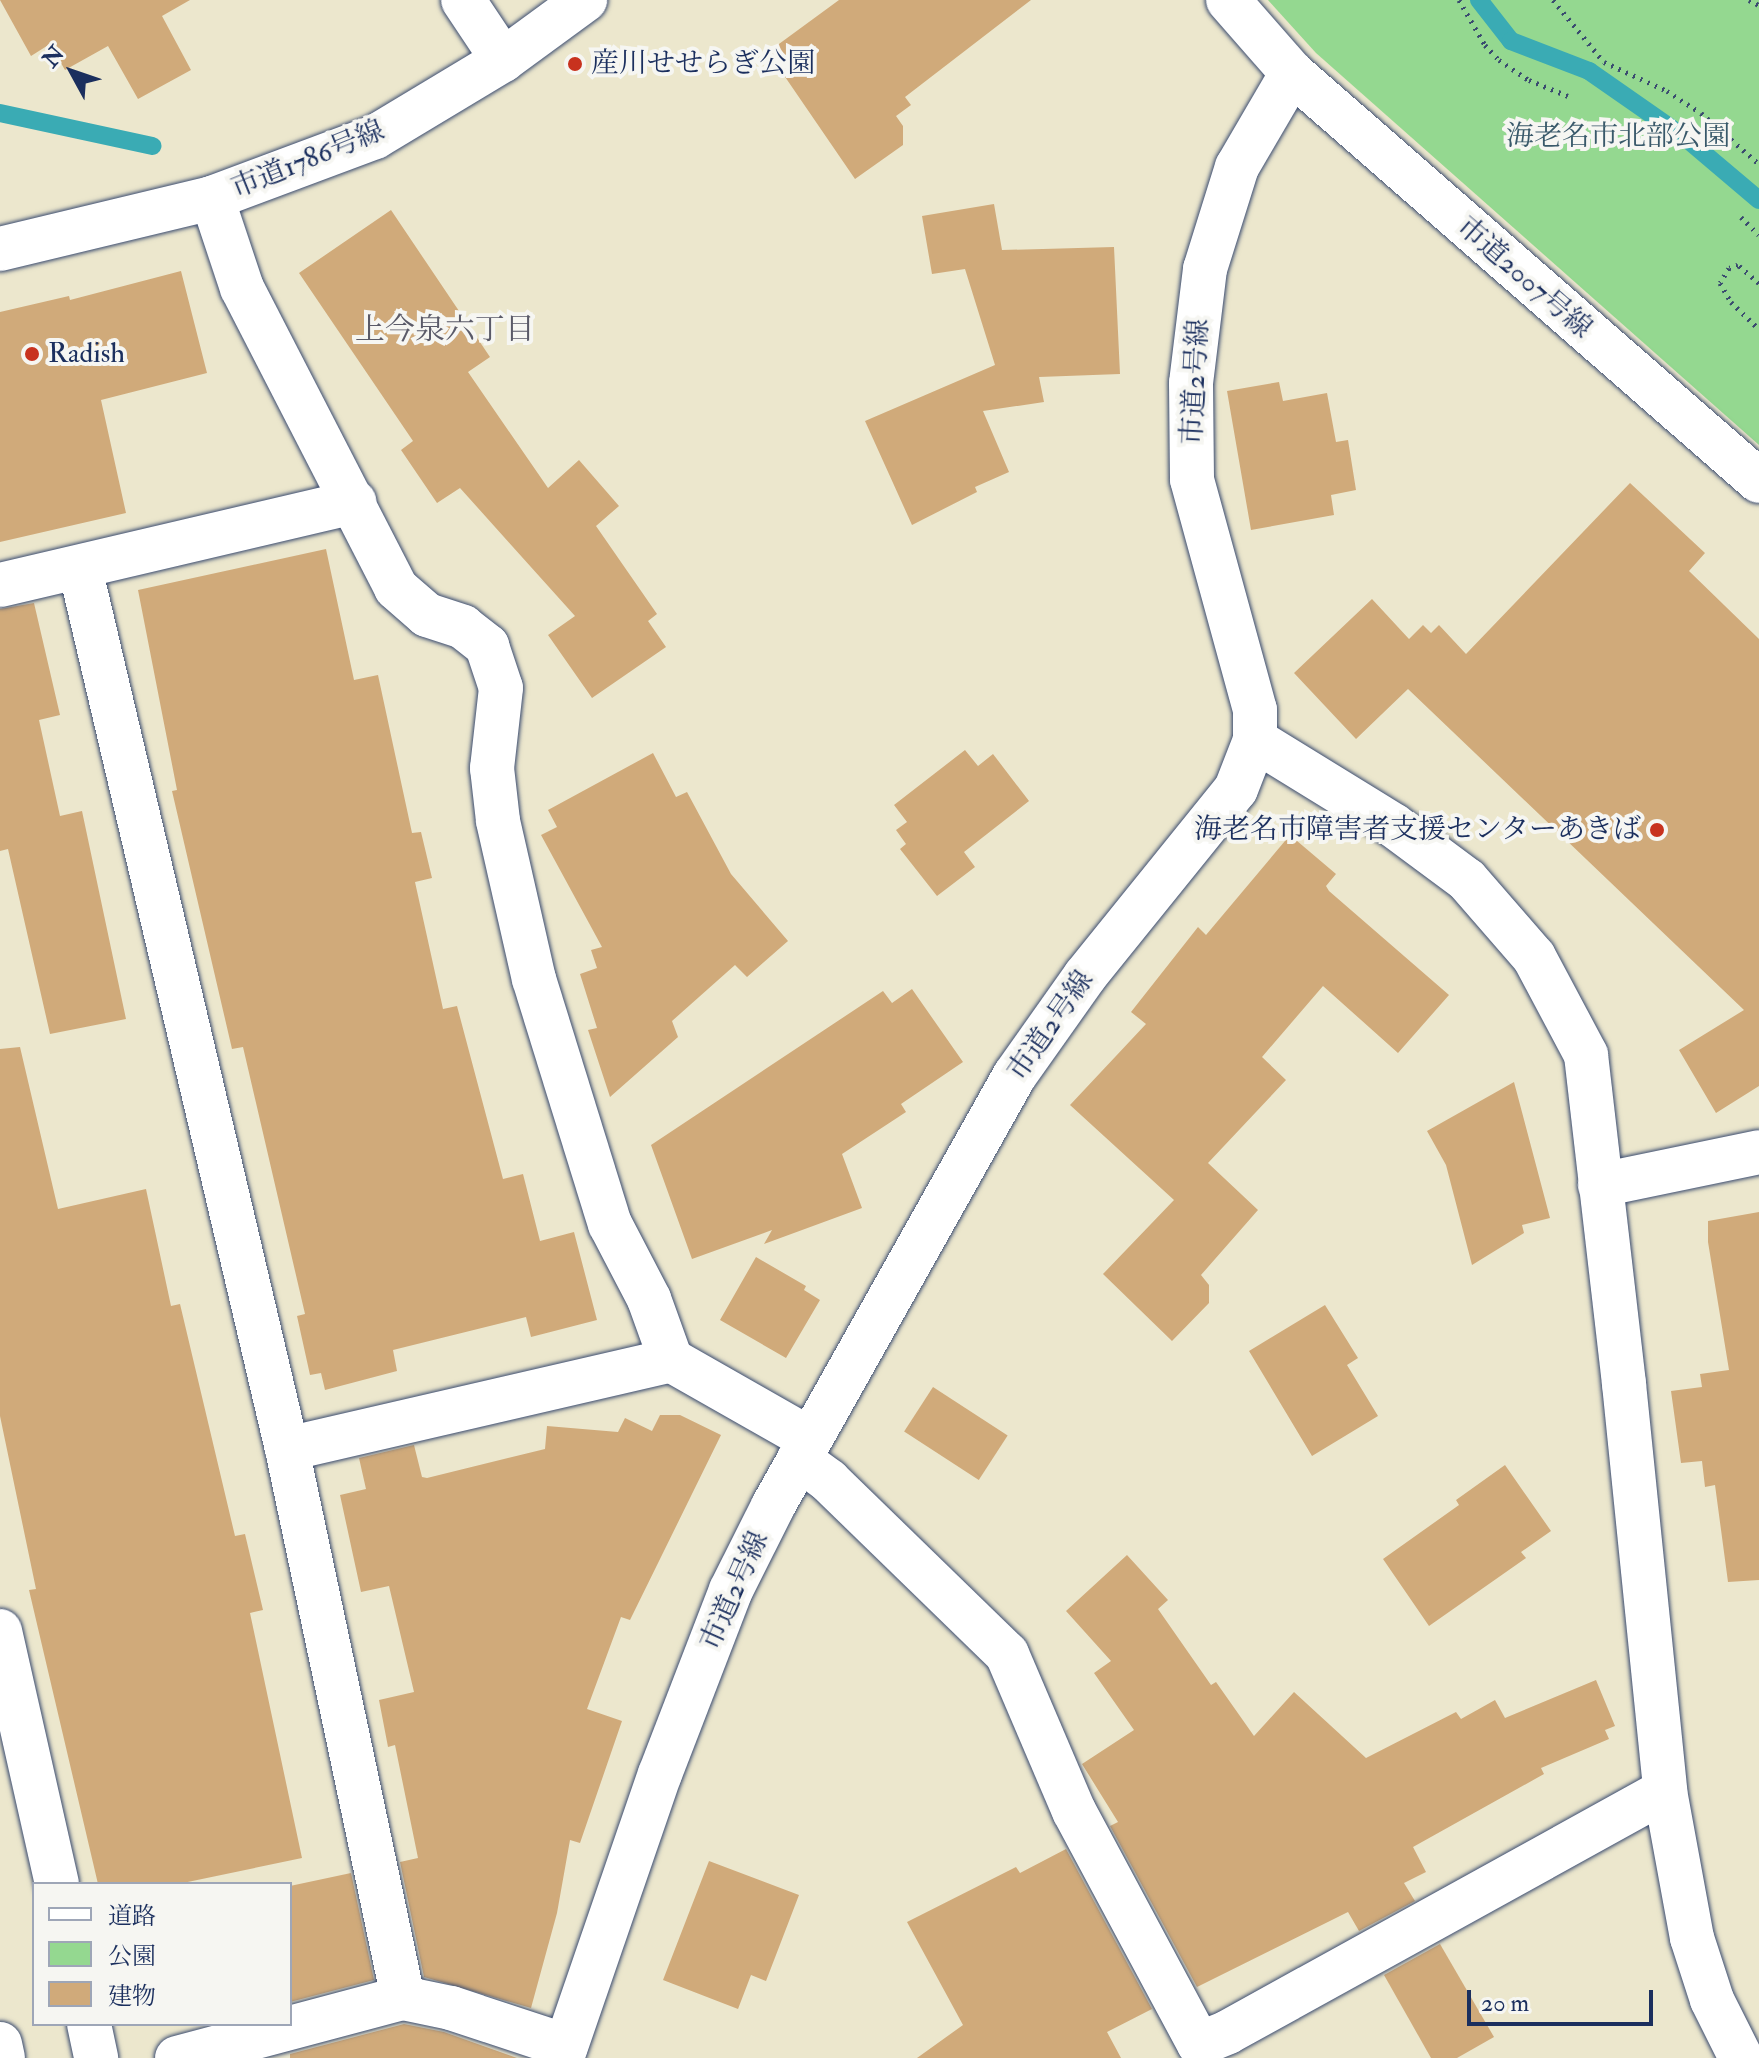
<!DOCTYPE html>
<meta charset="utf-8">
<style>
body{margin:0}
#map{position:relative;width:1759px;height:2058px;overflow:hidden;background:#ece7cd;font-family:"IM FELL Double Pica","Noto Serif JP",serif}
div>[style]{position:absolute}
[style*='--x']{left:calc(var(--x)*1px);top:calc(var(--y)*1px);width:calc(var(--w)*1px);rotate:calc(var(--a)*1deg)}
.green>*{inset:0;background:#94d890}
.stream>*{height:18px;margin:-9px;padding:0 9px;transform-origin:9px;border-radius:9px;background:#3aabb4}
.building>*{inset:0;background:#d0aa7a;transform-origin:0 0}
.path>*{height:5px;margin-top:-2.5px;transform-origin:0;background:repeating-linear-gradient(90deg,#3a4b6f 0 2px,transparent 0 8px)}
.roads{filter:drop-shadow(0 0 2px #3a4b6f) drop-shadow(0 0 2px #3a4b6f)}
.minor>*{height:44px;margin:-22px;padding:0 22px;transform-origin:22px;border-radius:22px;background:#fff}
.highway>*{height:44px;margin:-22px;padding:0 22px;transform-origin:22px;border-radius:22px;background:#fff}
.dots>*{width:22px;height:22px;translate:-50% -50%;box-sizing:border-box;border:4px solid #f6f6f2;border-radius:50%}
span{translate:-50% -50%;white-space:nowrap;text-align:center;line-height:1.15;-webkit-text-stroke:8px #f6f6f2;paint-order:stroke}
.poi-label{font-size:28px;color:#1b2f5e}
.left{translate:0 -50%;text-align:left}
.right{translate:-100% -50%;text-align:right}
.park-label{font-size:28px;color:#39596a}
.street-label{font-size:28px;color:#1b2f5e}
.neighbourhood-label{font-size:30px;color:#5a5a68}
.legend{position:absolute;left:32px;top:1882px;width:260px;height:144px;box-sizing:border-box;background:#f6f6f2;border:2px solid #9ea6b7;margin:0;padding:10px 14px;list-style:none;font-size:24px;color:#1b2f5e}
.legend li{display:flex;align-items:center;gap:16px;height:40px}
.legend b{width:40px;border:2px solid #9ea6b7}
.north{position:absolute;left:32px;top:32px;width:80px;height:80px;-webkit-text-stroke:6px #f6f6f2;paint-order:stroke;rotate:310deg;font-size:22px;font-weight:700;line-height:32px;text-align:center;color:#1b2f5e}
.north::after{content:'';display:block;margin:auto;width:28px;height:36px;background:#1b2f5e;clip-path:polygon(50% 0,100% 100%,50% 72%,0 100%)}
.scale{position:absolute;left:1467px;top:1990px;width:186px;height:36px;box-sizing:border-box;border:4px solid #1b2f5e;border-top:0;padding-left:10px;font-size:24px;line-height:28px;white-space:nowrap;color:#1b2f5e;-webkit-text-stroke:6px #f6f6f2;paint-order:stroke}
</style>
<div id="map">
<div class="green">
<i style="clip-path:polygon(1268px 0,1759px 0,1759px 445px,1316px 53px)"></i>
</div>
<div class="stream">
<i style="--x:1479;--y:0;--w:52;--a:52"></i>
<i style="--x:1511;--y:41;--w:84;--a:21"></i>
<i style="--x:1589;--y:71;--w:121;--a:34.9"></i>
<i style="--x:1688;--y:140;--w:93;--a:40.2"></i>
<i style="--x:0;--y:113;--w:156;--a:12.2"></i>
</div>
<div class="building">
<i style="clip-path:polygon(0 0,190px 0,162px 16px,191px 70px,138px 99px,108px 46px,65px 70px,50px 44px,31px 56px)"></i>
<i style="clip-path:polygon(839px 0,1031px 0,905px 97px,911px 105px,896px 116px,903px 126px,903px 145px,855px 179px,768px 52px)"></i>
<i style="clip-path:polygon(994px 204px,1002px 250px,1114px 247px,1120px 374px,1039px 377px,1044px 402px,983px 411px,1009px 472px,975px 487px,977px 492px,912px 525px,865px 421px,995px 365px,965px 269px,932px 274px,922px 216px)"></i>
<i style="clip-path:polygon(391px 210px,490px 357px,468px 372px,548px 488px,579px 460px,619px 506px,596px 526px,657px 614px,648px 621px,666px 647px,592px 698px,548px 635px,575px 616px,460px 488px,437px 503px,401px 450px,413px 441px,299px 273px)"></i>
<i style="clip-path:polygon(181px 271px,207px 373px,101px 400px,126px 513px,0 542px,0 312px,69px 296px,70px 300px)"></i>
<i style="clip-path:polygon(1279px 382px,1283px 401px,1327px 393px,1336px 442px,1348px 440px,1356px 490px,1331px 495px,1334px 515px,1251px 530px,1227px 391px)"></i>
<i style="clip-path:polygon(1630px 483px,1705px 553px,1689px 571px,1759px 639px,1759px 1086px,1716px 1113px,1679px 1050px,1744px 1010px,1408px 689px,1356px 739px,1294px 673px,1372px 599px,1409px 639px,1423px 625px,1431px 633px,1439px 625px,1466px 654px)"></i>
<i style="clip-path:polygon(326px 549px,354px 680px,378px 675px,412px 833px,421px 832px,432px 878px,415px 882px,443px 1009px,457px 1006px,503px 1179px,523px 1174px,540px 1241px,574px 1232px,597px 1320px,531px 1337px,526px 1317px,393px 1350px,397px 1371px,325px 1390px,321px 1373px,310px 1375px,297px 1316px,305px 1314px,243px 1047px,232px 1049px,172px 791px,177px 790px,138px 590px)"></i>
<i style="clip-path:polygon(34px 603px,60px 715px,39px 720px,60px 816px,82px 811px,126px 1019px,50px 1034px,8px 849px,0 851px,0 609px)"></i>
<i style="clip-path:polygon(965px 750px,978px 766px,993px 754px,1029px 801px,964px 852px,975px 867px,937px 896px,900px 849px,906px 844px,896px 830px,907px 822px,894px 805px)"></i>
<i style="clip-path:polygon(653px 753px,676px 797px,687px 792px,731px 874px,788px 941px,747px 977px,735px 965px,672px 1021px,678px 1037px,610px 1097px,588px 1030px,597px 1028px,580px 974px,597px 968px,591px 950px,602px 947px,541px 835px,557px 827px,548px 810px)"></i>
<i style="clip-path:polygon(1290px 835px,1336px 874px,1326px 886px,1329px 891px,1449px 995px,1398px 1053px,1323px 986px,1262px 1057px,1286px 1080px,1208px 1163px,1258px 1210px,1201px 1275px,1209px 1285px,1209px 1303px,1172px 1341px,1103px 1274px,1174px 1200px,1070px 1105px,1146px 1024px,1131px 1012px,1198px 927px,1206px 935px)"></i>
<i style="clip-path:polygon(912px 989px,963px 1062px,901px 1104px,906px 1112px,842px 1154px,862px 1208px,764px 1244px,772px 1230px,692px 1259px,651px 1145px,883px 991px,892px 1003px)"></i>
<i style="clip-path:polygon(20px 1047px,58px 1209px,146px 1189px,171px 1306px,180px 1304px,235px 1536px,245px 1534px,263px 1610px,250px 1613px,302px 1858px,178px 1884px,98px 1884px,29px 1590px,36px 1589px,0 1416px,0 1049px)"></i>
<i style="clip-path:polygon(1514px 1082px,1550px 1218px,1522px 1225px,1524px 1233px,1472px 1265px,1446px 1165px,1427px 1131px)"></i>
<i style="clip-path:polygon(1759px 1212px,1759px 1580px,1728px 1582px,1715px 1485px,1705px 1487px,1702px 1461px,1681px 1463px,1671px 1391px,1702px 1387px,1700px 1374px,1729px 1370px,1708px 1242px,1708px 1221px)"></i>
<i style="clip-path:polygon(756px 1257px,806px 1286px,804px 1290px,820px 1300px,786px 1358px,720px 1320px)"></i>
<i style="clip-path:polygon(1325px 1305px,1358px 1358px,1347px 1365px,1378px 1416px,1312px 1456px,1249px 1351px)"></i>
<i style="left:933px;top:1387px;width:89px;height:53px;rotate:33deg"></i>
<i style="clip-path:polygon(660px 1415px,680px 1415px,721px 1435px,630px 1620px,621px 1617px,587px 1709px,622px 1721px,580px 1843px,570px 1840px,557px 1913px,531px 2008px,424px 1977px,400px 1862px,418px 1858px,395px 1745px,388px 1747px,379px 1700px,414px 1692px,389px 1586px,361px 1592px,340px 1495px,366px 1489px,359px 1458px,414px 1445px,422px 1477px,427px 1478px,545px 1449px,547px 1426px,618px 1432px,625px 1418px,652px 1431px)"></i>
<i style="clip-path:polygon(1505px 1465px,1551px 1531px,1521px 1552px,1526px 1558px,1429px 1626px,1383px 1559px,1459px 1505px,1456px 1500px)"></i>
<i style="clip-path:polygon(1127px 1555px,1168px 1600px,1158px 1609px,1211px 1685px,1216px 1682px,1254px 1736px,1294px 1692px,1366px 1758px,1456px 1712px,1461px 1719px,1495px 1700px,1505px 1718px,1596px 1680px,1615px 1726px,1605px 1730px,1609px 1739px,1541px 1768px,1544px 1774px,1413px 1847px,1426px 1872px,1404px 1883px,1415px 1901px,1359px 1931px,1348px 1912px,1197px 1987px,1110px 1826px,1118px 1822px,1082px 1764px,1134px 1730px,1094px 1673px,1111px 1661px,1066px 1611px)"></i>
<i style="clip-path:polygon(1066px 1849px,1152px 2009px,1107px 2032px,1121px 2058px,917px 2058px,963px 2025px,907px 1922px,1016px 1867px,1020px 1873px)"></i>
<i style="clip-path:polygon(709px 1861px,799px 1895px,766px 1981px,751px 1975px,738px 2009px,663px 1980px)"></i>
<i style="clip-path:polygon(351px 1873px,374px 1980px,290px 2002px,290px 1886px)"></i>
<i style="clip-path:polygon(1440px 1944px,1494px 2037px,1457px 2058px,1431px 2058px,1384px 1975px)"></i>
<i style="clip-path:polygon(404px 2024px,444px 2032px,517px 2058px,290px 2058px,290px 2054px)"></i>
</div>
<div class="path">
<i style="--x:1459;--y:0;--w:52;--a:60"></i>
<i style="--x:1485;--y:45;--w:21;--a:47"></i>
<i style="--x:1499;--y:60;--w:36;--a:34"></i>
<i style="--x:1529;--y:80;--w:42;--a:22.3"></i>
<i style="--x:1553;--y:0;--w:80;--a:50.6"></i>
<i style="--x:1604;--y:62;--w:69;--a:24.7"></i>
<i style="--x:1667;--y:91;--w:40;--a:32.9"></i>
<i style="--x:1701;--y:113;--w:77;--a:41.3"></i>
<i style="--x:1749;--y:0;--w:11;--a:27"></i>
<i style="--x:1741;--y:217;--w:25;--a:45"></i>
<i style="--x:1759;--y:283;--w:28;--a:-139"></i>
<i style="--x:1738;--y:265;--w:9;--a:162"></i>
<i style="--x:1729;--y:268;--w:17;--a:121"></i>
<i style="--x:1720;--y:283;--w:22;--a:60"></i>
<i style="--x:1731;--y:302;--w:39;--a:44"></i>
</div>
<div class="roads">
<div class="minor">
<i style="--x:463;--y:0;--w:72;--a:56.3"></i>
<i style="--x:1228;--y:0;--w:97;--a:48.8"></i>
<i style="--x:1292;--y:73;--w:620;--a:41.14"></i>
<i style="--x:212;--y:198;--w:95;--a:71.6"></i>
<i style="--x:242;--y:288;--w:337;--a:62.8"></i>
<i style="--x:396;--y:588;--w:41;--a:41.1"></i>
<i style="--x:427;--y:615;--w:38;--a:18"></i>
<i style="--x:463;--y:627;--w:31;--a:38"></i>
<i style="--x:487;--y:646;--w:44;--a:71.6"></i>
<i style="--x:501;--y:688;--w:81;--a:96.4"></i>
<i style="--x:492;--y:768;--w:53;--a:83.5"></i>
<i style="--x:498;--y:821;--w:162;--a:77.2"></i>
<i style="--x:534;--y:979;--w:257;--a:72.8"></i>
<i style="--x:610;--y:1224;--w:85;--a:62.5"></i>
<i style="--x:649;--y:1299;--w:65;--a:70.2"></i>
<i style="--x:671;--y:1360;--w:160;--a:29.6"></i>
<i style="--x:0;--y:249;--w:218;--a:-13.5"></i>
<i style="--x:212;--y:198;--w:174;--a:-20.5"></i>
<i style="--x:375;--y:137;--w:149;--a:-31"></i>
<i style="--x:503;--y:60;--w:102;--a:-36.2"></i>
<i style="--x:80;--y:568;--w:905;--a:76.78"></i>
<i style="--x:287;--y:1449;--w:561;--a:78.07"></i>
<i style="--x:0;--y:585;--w:364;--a:-13.2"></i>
<i style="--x:1255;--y:740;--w:162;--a:31.6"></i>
<i style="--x:1393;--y:825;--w:92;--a:36.6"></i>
<i style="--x:1467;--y:880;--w:102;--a:49"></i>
<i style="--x:1534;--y:957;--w:111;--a:62"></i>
<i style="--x:1586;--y:1055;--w:331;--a:83.4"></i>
<i style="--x:1624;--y:1384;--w:409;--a:84.2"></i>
<i style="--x:1665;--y:1791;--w:149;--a:79.6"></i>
<i style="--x:1692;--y:1938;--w:65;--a:72.1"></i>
<i style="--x:1712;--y:2000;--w:65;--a:63.4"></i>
<i style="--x:1600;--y:1185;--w:162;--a:-11.7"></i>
<i style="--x:287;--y:1449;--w:394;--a:-13"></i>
<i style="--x:799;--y:1459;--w:37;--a:36"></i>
<i style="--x:829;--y:1481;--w:248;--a:44.2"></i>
<i style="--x:1007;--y:1654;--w:171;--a:66.9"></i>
<i style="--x:1074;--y:1811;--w:264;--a:61.8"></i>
<i style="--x:1199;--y:2044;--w:31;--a:-22"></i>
<i style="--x:1228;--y:2032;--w:499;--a:-28.9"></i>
<i style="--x:0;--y:1631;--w:259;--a:77.3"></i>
<i style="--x:89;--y:2024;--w:35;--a:78"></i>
<i style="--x:177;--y:2058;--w:234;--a:-14.9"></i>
<i style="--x:403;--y:1998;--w:49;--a:11.8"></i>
<i style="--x:451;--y:2008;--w:121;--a:18.3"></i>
<i style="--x:562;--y:2058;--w:300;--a:-71"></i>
<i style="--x:660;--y:1774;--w:197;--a:-68.9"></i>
<i style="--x:731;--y:1590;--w:94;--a:-63.4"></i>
<i style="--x:773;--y:1506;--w:494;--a:-60.7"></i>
<i style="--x:1015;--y:1075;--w:121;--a:-54.7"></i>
<i style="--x:1085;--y:976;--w:240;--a:-51.1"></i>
<i style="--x:1236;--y:789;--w:53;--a:-68.8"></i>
<i style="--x:1255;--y:740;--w:30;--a:-90"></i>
<i style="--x:1255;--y:710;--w:239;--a:-105.3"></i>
<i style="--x:1192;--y:479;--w:96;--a:-90.6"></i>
<i style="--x:1191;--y:383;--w:115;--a:-83"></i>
<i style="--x:1205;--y:269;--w:107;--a:-72.6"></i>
<i style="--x:1237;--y:167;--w:109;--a:-59.7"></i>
</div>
<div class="highway">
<i style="--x:0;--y:2044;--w:14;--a:78"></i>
</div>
</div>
<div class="dots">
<i style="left:575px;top:64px;background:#c8321e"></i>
<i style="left:32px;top:354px;background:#c8321e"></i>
<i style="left:1657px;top:830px;background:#c8321e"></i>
</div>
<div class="poi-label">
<span class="left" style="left:591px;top:64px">産川せせらぎ公園</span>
<span class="left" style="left:48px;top:354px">Radish</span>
<span class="right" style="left:1641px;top:830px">海老名市障害者支援センターあきば</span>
</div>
<div class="park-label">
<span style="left:1618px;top:137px">海老名市北部公園</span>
</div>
<div class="street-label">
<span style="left:308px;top:160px;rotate:-22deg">市道1786号線</span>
<span style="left:1524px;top:278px;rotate:41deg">市道2007号線</span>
<span style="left:1196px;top:382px;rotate:-87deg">市道2号線</span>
<span style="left:1051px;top:1026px;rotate:-55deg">市道2号線</span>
<span style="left:735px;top:1591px;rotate:-66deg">市道2号線</span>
</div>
<div class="neighbourhood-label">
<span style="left:445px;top:330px">上今泉六丁目</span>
</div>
<ul class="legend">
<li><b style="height:10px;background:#fff"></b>道路</li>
<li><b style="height:22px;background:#94d890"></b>公園</li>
<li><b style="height:22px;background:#d0aa7a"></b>建物</li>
</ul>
<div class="north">N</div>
<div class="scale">20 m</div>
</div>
